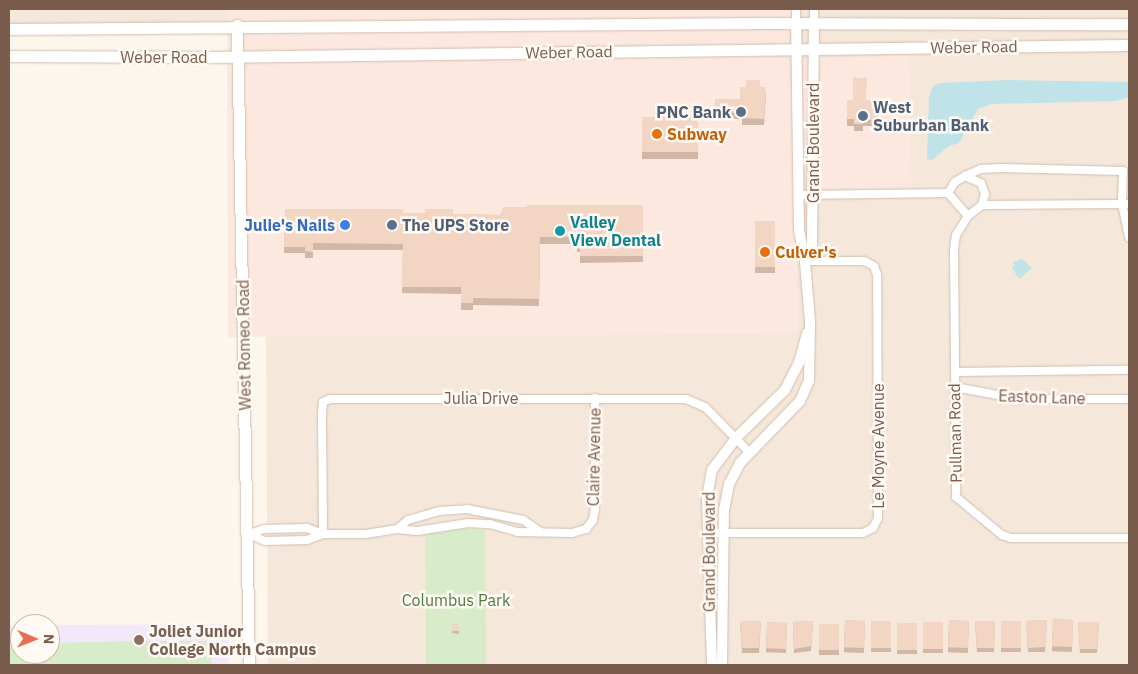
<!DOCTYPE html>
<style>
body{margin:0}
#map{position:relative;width:1138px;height:674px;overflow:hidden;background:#fdf6ec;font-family:"IBM Plex Sans",sans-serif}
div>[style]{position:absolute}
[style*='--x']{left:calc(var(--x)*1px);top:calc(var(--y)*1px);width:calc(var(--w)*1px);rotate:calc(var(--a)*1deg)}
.residential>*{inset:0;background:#f5e8da}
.commercial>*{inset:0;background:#fde8e0}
.education>*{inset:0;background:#f3e8fa}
.green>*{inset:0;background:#d8ecc9}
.water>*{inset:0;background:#bfe3e8}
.roads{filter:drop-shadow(0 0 1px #d1beb0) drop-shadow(0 0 1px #d1beb0)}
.minor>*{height:8px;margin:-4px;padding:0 4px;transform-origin:4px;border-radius:4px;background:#fff}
.tertiary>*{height:10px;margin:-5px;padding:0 5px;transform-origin:5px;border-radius:5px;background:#fff}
.secondary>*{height:11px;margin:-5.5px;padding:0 5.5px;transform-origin:5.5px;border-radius:5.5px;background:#fff}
.wall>*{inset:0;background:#d1b7a8;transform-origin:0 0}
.building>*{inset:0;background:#f3d5c3;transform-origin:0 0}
.dots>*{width:14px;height:14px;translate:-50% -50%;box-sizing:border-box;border:2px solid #fffaf3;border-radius:50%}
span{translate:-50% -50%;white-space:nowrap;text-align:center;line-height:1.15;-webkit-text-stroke:5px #fffaf3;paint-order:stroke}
.street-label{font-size:16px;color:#7a5c4d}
.service-label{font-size:16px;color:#4e5e75;font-weight:700}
.left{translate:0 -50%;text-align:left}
.right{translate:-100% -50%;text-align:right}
.food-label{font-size:16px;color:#c56008;font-weight:700}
.culture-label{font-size:16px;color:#0d838f;font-weight:700}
.shop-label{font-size:16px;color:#366cbe;font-weight:700}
.park-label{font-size:16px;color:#537a41}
.education-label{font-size:16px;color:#785e54;font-weight:700}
.frame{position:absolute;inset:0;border:10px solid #7a5c4d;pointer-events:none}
.north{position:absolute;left:10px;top:614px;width:50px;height:50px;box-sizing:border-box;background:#fffaf3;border:1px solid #cabbb1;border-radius:50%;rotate:91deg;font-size:14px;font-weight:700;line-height:20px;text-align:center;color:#7a5c4d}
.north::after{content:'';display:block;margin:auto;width:18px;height:22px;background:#e76f51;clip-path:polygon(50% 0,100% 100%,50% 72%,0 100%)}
</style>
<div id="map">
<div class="residential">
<i style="clip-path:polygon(9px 9px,227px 9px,227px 25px,9px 30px)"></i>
<i style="clip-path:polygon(791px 9px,1129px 9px,1129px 665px,268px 665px,266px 336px,798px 333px)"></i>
</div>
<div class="commercial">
<i style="clip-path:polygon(227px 9px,791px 9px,792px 59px,909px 55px,911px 191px,795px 191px,798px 333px,228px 337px)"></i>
</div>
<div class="education">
<i style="clip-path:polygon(229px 624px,229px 665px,9px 665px,9px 626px,20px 625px,20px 654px,50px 654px,50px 625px)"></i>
</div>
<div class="green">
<i style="clip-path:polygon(458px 529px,485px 530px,486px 665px,426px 665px,425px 534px)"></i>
<i style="clip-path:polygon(135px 641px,209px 641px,212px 665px,9px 665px,9px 645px,20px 644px,20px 654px,50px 654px,50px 643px)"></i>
</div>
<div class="water">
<i style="clip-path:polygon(1008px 80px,1129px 82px,1129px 97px,1116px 101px,992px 104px,978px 109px,959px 143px,949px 146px,932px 160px,927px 159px,929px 97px,933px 86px,940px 83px)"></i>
<i style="clip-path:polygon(1022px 259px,1032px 268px,1019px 279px,1012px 268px,1015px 265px,1013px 262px)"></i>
</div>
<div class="roads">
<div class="minor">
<i style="--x:814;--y:9;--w:14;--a:90"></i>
<i style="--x:796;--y:23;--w:14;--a:-90"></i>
<i style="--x:965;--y:176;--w:17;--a:-24"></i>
<i style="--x:981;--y:169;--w:19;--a:-3"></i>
<i style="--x:1000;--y:168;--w:123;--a:1.4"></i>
<i style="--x:1123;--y:171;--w:33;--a:92"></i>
<i style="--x:1122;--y:204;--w:140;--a:179.6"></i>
<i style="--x:965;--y:176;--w:17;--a:24"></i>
<i style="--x:981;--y:183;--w:12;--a:70"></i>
<i style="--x:985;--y:194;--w:11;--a:105"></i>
<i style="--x:982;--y:205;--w:18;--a:142"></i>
<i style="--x:968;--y:216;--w:30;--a:-131"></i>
<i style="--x:948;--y:193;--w:13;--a:-58"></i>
<i style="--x:955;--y:182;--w:12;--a:-31"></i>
<i style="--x:798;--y:195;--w:150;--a:-0.8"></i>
<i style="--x:1129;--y:204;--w:7;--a:180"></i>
<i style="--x:1122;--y:204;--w:34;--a:78"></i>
<i style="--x:968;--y:216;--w:22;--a:122"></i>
<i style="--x:956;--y:235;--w:15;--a:98"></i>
<i style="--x:954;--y:250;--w:247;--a:89.5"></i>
<i style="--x:956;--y:497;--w:60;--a:39.6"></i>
<i style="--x:1002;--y:535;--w:9;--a:18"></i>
<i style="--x:1011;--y:538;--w:118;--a:0"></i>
<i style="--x:955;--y:372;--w:174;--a:-0.7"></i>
<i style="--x:955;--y:387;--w:65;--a:10.6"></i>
<i style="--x:1019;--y:399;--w:110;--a:0"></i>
<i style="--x:397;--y:529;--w:14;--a:-39"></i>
<i style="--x:408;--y:520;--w:33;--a:-16"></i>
<i style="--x:440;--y:511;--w:27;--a:-4"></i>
<i style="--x:467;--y:509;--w:57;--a:11.1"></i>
<i style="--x:523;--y:520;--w:22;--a:34"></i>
<i style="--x:707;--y:533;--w:156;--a:0"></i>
<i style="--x:863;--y:533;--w:11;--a:-27"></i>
<i style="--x:873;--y:528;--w:11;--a:-63"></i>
<i style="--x:878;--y:518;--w:243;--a:-90.2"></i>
<i style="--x:877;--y:275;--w:9;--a:-108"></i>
<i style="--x:874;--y:266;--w:11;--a:-153"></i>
<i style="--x:864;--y:261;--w:59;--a:180"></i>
<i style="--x:249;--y:534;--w:16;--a:-18"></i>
<i style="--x:264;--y:529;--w:43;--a:-1.3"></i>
<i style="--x:307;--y:528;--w:17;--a:21"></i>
<i style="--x:323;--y:534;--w:43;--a:0"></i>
<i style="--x:366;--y:534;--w:31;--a:-9"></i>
<i style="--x:397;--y:529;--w:20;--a:6"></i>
<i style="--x:417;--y:531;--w:52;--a:-8.9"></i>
<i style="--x:468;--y:523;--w:22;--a:3"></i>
<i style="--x:490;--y:524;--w:29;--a:16"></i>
<i style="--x:518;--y:532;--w:54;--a:1.1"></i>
<i style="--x:572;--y:533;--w:15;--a:-16"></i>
<i style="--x:586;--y:529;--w:11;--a:-52"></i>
<i style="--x:593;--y:520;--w:11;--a:-80"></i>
<i style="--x:595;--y:509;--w:111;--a:-90"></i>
<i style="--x:249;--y:534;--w:17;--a:24"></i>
<i style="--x:265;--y:541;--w:42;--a:-1.4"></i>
<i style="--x:307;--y:540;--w:17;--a:-21"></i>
<i style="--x:323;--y:534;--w:122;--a:-90.5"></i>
<i style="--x:322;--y:412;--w:10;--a:-84"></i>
<i style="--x:323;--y:402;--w:8;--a:-23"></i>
<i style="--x:330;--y:399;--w:356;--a:0"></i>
<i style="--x:686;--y:399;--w:21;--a:23"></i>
<i style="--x:705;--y:407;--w:64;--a:45.6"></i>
</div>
<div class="tertiary">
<i style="--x:805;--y:261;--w:15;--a:-62"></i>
<i style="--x:812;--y:248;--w:225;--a:-89.5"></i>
<i style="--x:712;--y:665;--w:167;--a:-91.7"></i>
<i style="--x:707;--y:498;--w:28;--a:-80"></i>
<i style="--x:712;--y:470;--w:41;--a:-52.9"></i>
<i style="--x:737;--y:437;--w:67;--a:-44.4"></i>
<i style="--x:785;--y:390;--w:30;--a:-63"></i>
<i style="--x:799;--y:363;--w:31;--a:-75"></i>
<i style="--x:722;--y:665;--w:155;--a:-89.3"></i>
<i style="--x:724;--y:510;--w:26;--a:-79"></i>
<i style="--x:729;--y:484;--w:24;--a:-62"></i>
<i style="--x:740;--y:463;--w:86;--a:-45.9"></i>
<i style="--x:800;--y:401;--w:22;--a:-66"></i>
<i style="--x:809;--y:381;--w:59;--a:-89"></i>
<i style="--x:810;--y:322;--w:61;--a:-94.7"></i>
<i style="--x:805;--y:261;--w:31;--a:-101"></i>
<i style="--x:799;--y:231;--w:208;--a:-90.8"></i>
</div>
<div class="secondary">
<i style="--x:237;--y:25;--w:640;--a:88.93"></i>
<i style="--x:9;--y:29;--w:754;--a:-0.46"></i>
<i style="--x:763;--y:23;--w:366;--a:0.2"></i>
<i style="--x:9;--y:56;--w:201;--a:0.3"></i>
<i style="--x:210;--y:57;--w:919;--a:-0.75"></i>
</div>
</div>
<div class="wall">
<i style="clip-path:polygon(760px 87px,766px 94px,764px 125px,742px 125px,742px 119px,715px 119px,715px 99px,740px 99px)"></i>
<i style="clip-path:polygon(847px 100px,879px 100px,879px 126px,863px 126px,863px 131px,854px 131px,854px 126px,847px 126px)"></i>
<i style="left:698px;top:117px;width:42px;height:56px;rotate:90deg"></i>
<i style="clip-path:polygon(643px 205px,643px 262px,580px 263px,580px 252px,577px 252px,577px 244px,540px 244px,539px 306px,473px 305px,473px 310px,461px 310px,461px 294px,402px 293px,403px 250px,313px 250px,313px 258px,305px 258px,305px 253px,284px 253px,285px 209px,403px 213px,500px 215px,527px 207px)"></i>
<i style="left:755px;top:221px;width:20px;height:52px"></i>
<i style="clip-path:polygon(1047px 620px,1045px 652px,1028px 652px,1026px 621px)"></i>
<i style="left:1073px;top:620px;width:32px;height:20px;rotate:92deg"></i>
<i style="clip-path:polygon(761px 621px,759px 653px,742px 653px,740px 622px)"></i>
<i style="clip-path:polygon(813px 621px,811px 651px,794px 653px,793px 622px)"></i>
<i style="left:865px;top:621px;width:32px;height:20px;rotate:92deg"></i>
<i style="left:871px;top:621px;width:20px;height:31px"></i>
<i style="left:969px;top:621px;width:32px;height:20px;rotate:92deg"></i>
<i style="clip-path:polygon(975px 621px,995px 621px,994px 652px,977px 652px)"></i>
<i style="left:1001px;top:621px;width:20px;height:31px"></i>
<i style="left:923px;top:622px;width:20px;height:31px"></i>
<i style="clip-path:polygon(1078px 622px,1099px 622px,1097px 653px,1080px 653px)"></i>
<i style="left:787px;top:623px;width:30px;height:20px;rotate:92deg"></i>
<i style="left:897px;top:623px;width:20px;height:31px"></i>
<i style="clip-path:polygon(453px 624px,459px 625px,459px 634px,452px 633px)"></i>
<i style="left:819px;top:624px;width:20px;height:31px"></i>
</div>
<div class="building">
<i style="clip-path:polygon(853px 78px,867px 78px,866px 100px,879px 100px,879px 120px,863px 120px,863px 124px,854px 124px,854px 119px,847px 119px,847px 100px,853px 100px)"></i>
<i style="clip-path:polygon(746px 80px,760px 80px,760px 87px,766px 87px,764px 119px,742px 118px,742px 113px,715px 112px,715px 99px,740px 99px,740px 87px,746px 87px)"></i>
<i style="left:698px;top:117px;width:35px;height:56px;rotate:90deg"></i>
<i style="clip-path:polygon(527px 205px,643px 205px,643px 256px,580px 256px,580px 245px,577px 245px,577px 237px,540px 237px,539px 299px,473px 298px,473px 303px,461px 303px,461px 287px,402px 287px,403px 244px,313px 243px,313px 252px,305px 251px,305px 247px,284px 247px,285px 209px,403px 209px,403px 213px,425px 213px,425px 209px,453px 209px,453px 214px,500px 215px,503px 207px,527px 207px)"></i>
<i style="left:755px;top:221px;width:20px;height:46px"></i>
<i style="clip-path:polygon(1047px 620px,1045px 647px,1028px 648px,1026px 621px)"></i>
<i style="left:1073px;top:620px;width:27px;height:20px;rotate:92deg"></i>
<i style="clip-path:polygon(761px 621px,759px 648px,742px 648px,740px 622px)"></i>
<i style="clip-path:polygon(813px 621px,811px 646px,794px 649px,793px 622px)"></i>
<i style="left:865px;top:621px;width:27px;height:20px;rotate:92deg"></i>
<i style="left:871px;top:621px;width:20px;height:27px"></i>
<i style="left:969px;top:621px;width:27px;height:20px;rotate:92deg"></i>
<i style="clip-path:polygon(975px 621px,995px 621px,994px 648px,977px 648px)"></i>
<i style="left:1001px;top:621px;width:20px;height:27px"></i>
<i style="left:923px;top:622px;width:20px;height:27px"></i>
<i style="clip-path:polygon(1078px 622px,1099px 622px,1097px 649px,1080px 649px)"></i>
<i style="left:787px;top:623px;width:26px;height:20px;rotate:92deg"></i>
<i style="left:897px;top:623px;width:20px;height:27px"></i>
<i style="clip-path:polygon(453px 624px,459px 625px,459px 631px,452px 631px)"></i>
<i style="left:819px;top:624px;width:20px;height:26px"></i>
</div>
<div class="dots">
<i style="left:741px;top:112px;background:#5c6f8a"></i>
<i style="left:863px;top:116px;background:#5c6f8a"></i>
<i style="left:657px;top:134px;background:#e8710a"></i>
<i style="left:345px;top:225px;background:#3f7fe0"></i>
<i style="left:392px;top:225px;background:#5c6f8a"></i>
<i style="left:560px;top:231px;background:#0f9aa8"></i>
<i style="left:765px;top:252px;background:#e8710a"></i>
<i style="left:139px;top:640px;background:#8d6e63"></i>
</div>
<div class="street-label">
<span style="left:974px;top:47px;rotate:-1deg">Weber Road</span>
<span style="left:569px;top:52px;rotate:-1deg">Weber Road</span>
<span style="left:164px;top:57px">Weber Road</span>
<span style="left:813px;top:143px;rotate:-90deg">Grand Boulevard</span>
<span style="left:244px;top:345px;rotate:-91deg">West Romeo Road</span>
<span style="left:1042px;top:397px;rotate:2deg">Easton Lane</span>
<span style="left:481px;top:398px">Julia Drive</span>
<span style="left:955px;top:433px;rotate:-91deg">Pullman Road</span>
<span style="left:878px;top:446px;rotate:-90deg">Le Moyne Avenue</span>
<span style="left:594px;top:457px;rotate:-89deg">Claire Avenue</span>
<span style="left:709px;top:552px;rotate:-90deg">Grand Boulevard</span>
</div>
<div class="service-label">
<span class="left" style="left:873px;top:116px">West<br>Suburban Bank</span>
<span class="right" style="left:731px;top:112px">PNC Bank</span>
<span class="left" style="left:402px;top:225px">The UPS Store</span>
</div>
<div class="food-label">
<span class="left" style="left:667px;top:134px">Subway</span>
<span class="left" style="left:775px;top:252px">Culver's</span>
</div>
<div class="culture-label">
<span class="left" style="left:570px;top:231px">Valley<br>View Dental</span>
</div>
<div class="shop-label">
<span class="right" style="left:335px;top:225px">Julie's Nails</span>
</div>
<div class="park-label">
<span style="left:456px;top:600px">Columbus Park</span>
</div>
<div class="education-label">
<span class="left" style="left:149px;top:640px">Joliet Junior<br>College North Campus</span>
</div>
<div class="frame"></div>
<div class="north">N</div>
</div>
